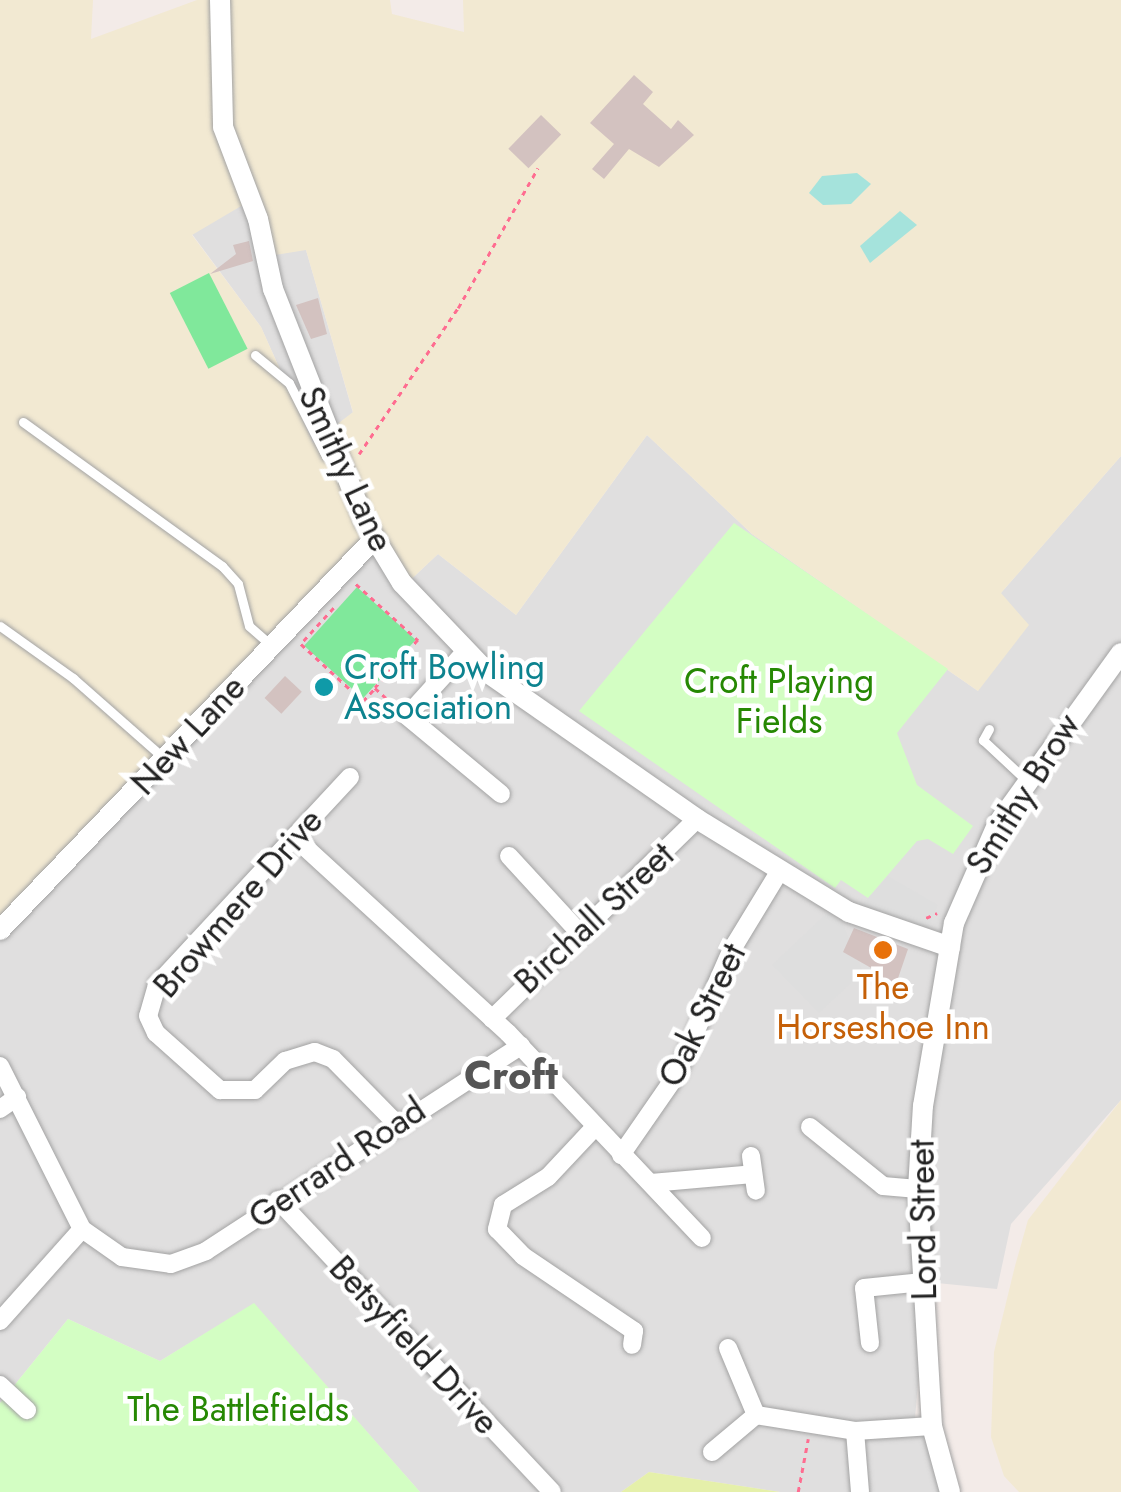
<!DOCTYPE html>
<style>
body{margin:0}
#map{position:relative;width:1121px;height:1492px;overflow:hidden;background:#f3ebe8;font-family:Jost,sans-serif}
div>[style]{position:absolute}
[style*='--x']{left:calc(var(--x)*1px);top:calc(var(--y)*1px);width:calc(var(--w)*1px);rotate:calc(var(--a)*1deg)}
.residential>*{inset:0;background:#e0dfdf}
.farmland>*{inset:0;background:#f2e9d2}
.grass>*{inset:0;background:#e5f0aa}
.park>*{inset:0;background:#d3fec3}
.pitch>*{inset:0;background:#80e89b;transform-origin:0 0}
.parking>*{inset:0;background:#dedede}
.water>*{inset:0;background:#a5e3dc}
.building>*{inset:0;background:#d3c2c0;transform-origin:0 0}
.path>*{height:2.5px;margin-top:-1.25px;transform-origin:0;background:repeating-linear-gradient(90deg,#ff6c90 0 5px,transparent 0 10px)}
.roads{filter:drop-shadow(0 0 2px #a3a3a3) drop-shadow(0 0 2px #a3a3a3)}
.service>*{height:9px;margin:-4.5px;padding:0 4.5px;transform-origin:4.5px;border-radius:4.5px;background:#fff}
.minor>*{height:18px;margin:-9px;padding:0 9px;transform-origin:9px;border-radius:9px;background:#fff}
.tertiary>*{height:20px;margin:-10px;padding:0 10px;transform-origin:10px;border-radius:10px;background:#fff}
.dots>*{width:28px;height:28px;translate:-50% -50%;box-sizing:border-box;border:5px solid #fff;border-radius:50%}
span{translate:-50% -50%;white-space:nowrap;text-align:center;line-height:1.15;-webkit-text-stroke:9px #fff;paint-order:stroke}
.street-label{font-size:35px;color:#222}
.culture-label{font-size:35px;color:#0d838f}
.left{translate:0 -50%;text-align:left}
.park-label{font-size:35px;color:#268803}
.food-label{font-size:35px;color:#c56008}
.quarter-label{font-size:40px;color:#555;font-weight:700}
</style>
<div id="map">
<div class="residential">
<i style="clip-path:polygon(260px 194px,272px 240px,306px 250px,353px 413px,313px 443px,261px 327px,192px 234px)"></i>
<i style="clip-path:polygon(647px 435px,752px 534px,978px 691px,1000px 594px,1121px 456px,1121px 1100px,1011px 1224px,997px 1289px,927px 1282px,915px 1418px,960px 1492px,780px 1492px,649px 1472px,621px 1492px,420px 1492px,254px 1304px,160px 1361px,68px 1319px,0 1403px,0 929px,374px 539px,404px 586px,438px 554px,516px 615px)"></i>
</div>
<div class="farmland">
<i style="clip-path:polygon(evenodd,0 0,93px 0,91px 39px,197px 0,390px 0,392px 14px,464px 32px,463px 0,1121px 0,1121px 456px,1001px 593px,1029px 625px,978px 691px,752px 534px,647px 435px,516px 615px,438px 554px,403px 587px,376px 544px,0 929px,0 0,260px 195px,275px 255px,306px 250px,353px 412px,313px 443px,261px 327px,192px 235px,260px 195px)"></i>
<i style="clip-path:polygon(1121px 1100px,1121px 1492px,1019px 1492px,1004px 1476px,991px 1437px,994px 1352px,1015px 1266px,1028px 1220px)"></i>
</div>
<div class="grass">
<i style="clip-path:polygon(649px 1472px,780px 1492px,621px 1492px)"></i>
</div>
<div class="park">
<i style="clip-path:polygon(734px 523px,948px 669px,897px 733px,917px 785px,973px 826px,953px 854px,928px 839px,917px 841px,868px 898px,841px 880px,835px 888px,579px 711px)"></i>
<i style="clip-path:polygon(254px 1303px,420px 1492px,0 1492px,0 1403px,68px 1319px,160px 1361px)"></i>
</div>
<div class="pitch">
<i style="left:209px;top:273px;width:85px;height:44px;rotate:63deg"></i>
<i style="left:357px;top:587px;width:79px;height:79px;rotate:42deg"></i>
</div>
<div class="parking">
<i style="clip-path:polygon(888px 876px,938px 905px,928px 929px,862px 905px)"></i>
<i style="clip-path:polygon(827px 913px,843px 924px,863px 972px,819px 1013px,772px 965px)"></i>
</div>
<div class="water">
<i style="clip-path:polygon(857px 173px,871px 184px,851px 204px,823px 205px,809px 193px,822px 176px)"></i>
<i style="clip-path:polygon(900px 211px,917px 225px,870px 263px,860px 246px)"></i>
</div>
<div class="building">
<i style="clip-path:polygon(634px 75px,653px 92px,643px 104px,671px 129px,678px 120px,694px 135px,659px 167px,629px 149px,604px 179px,592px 169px,614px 144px,590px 123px)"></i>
<i style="left:541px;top:115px;width:28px;height:47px;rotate:44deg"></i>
<i style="clip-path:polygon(249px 241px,253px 261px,210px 274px,236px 254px,233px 245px)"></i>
<i style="clip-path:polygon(318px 298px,327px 334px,311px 339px,296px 305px)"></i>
<i style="left:285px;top:676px;width:23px;height:30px;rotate:43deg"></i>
<i style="clip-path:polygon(854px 928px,908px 949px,893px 993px,858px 981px,873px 969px,843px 952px)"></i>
</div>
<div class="path">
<i style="--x:359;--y:454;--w:176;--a:-55.9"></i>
<i style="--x:458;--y:308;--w:161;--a:-60.3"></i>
<i style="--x:356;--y:584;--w:84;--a:42.1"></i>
<i style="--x:418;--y:640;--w:64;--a:131.9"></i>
<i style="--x:334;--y:608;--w:49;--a:132.5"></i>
<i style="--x:301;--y:644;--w:84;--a:42.6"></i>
<i style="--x:363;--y:701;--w:18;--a:-47"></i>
<i style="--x:375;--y:688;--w:25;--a:42"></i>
<i style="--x:926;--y:918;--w:12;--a:-24"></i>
<i style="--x:798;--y:1492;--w:54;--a:-79.3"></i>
</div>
<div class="roads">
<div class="service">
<i style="--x:255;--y:355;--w:44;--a:39.5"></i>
<i style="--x:289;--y:383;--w:82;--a:63.1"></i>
<i style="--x:326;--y:456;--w:12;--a:31"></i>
<i style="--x:23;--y:422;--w:246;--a:35.9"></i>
<i style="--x:222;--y:566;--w:24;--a:48"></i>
<i style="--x:238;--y:584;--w:43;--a:75.3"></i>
<i style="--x:249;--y:626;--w:29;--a:41"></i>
<i style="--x:0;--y:626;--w:90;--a:35.5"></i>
<i style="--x:73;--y:678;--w:123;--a:41.4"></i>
<i style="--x:989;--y:729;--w:13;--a:119"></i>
<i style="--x:983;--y:740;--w:60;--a:43"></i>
</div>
<div class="minor">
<i style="--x:465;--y:652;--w:86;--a:132.2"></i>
<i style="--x:407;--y:716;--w:122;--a:39.7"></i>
<i style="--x:350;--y:777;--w:284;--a:132.9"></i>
<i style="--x:157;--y:985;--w:32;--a:106"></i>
<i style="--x:148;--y:1016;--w:19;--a:65"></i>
<i style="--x:156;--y:1033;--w:86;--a:41.7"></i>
<i style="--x:220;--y:1090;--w:35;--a:0"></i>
<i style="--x:255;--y:1090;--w:42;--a:-44"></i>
<i style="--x:285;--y:1061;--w:31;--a:-17"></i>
<i style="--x:315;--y:1052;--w:19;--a:21"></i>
<i style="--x:333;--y:1059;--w:88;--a:45.5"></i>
<i style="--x:294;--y:837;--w:290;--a:42.5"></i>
<i style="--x:508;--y:1033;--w:282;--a:46.6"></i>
<i style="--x:509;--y:856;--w:103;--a:47.4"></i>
<i style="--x:492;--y:1019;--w:286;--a:-44.3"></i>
<i style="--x:0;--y:1066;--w:182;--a:63.3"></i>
<i style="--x:82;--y:1229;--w:49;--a:35"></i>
<i style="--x:122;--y:1257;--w:49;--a:8.1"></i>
<i style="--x:171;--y:1264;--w:37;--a:-20"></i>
<i style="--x:206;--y:1251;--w:376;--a:-33.1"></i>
<i style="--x:0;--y:1109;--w:21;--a:-35"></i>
<i style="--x:810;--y:1127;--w:94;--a:38.9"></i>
<i style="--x:883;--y:1186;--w:35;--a:5"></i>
<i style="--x:594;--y:1128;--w:67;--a:133.2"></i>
<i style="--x:548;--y:1177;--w:53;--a:148.1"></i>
<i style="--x:503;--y:1205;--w:25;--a:104"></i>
<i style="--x:497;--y:1229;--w:37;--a:46"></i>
<i style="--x:523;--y:1256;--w:134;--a:34"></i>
<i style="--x:634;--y:1331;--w:14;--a:98"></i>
<i style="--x:621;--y:1155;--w:98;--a:-55.3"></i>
<i style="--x:677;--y:1074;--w:134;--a:-66.3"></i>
<i style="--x:731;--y:951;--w:92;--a:-58.7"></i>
<i style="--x:751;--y:1156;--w:35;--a:82"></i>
<i style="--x:651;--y:1183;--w:102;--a:-5"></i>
<i style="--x:278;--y:1200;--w:400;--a:46.8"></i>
<i style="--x:0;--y:1321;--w:123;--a:-48.3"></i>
<i style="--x:870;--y:1343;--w:55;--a:-96.2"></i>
<i style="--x:864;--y:1288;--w:59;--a:-5.8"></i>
<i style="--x:728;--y:1348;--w:73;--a:67.3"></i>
<i style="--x:0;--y:1385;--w:37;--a:43"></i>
<i style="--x:855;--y:1431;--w:61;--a:85.3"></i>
<i style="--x:712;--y:1452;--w:57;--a:-40.1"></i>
<i style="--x:756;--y:1415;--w:100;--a:9.2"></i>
<i style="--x:855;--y:1431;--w:77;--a:-3.7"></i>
</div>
<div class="tertiary">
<i style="--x:220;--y:0;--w:127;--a:88.6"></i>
<i style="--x:223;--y:127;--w:98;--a:69.2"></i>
<i style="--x:258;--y:219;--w:72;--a:77.9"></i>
<i style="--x:273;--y:289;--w:251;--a:68.5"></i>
<i style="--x:365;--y:522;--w:71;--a:58.8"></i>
<i style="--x:402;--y:583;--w:124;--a:46.3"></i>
<i style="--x:488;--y:673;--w:255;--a:34.9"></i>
<i style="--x:697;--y:819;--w:178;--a:31.5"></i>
<i style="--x:849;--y:912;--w:107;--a:19.1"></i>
<i style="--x:0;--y:930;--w:541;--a:-46.27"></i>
<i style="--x:950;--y:1492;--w:68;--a:-105.3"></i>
<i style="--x:932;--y:1426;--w:237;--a:-93.4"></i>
<i style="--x:918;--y:1189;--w:83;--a:-86.6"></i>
<i style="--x:923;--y:1106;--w:186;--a:-80.4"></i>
<i style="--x:954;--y:923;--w:107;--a:-66.3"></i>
<i style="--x:997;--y:825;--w:212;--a:-54.2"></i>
</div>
</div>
<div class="dots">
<i style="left:324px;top:687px;background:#0f9aa8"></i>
<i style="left:883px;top:950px;background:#e8710a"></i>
</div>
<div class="street-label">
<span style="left:346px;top:469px;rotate:65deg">Smithy Lane</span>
<span style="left:188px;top:735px;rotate:-47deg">New Lane</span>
<span style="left:1023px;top:794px;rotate:-58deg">Smithy Brow</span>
<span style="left:238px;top:903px;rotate:-49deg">Browmere Drive</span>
<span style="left:594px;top:918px;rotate:-43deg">Birchall Street</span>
<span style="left:702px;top:1015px;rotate:-64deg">Oak Street</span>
<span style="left:337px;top:1163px;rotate:-34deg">Gerrard Road</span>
<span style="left:923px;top:1220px;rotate:-91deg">Lord Street</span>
<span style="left:414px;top:1345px;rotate:47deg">Betsyfield Drive</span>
</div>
<div class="culture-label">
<span class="left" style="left:344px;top:687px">Croft Bowling<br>Association</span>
</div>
<div class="park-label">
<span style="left:779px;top:701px">Croft Playing<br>Fields</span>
<span style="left:238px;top:1409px">The Battlefields</span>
</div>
<div class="food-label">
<span style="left:883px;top:1007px">The<br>Horseshoe Inn</span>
</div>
<div class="quarter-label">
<span style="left:511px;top:1075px">Croft</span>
</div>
</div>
